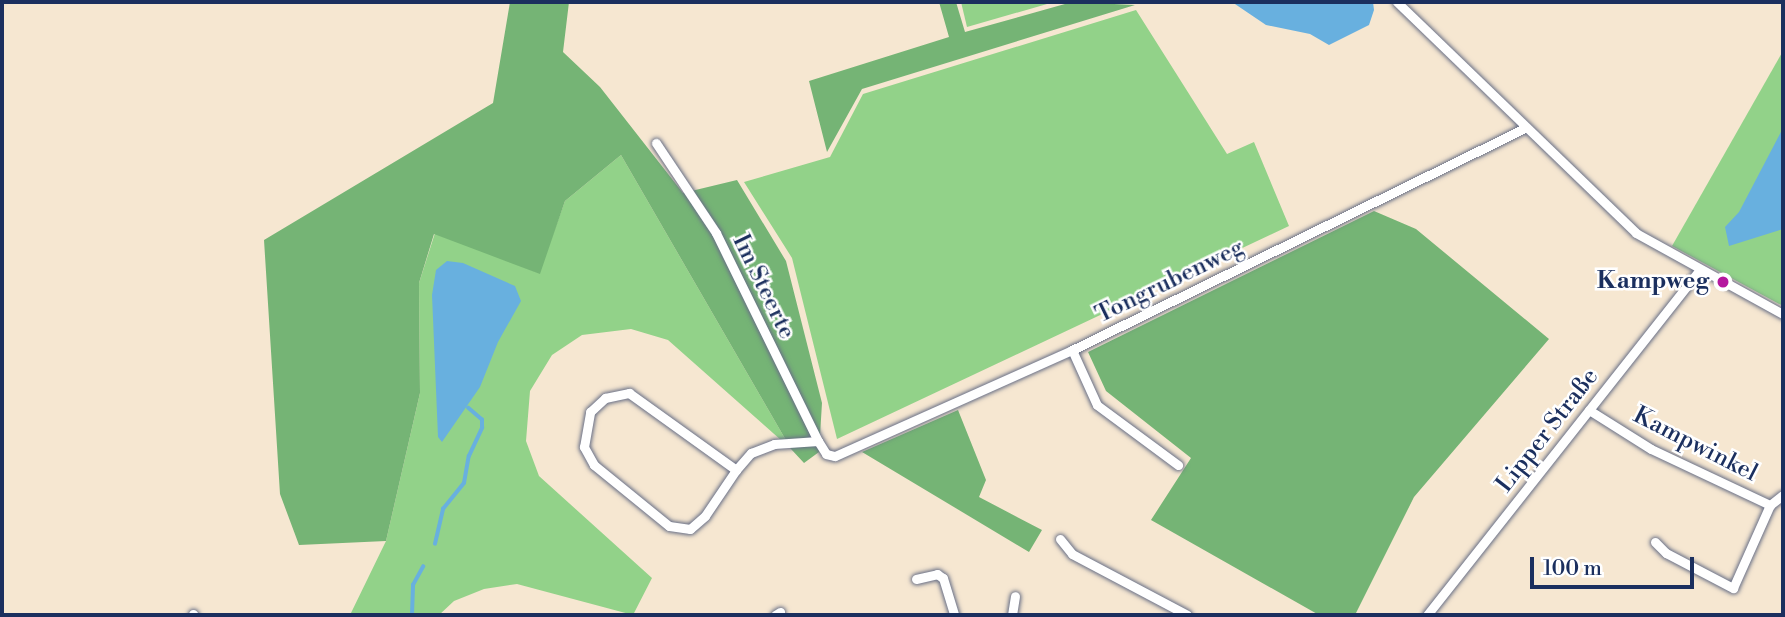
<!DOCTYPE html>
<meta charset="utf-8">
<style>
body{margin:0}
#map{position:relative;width:1785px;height:617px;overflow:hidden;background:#f6e7d1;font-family:"Libre Bodoni",serif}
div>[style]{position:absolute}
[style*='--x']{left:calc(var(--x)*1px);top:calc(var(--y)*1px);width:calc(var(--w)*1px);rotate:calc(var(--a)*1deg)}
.green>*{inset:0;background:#92d289}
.forest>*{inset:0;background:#75b475}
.water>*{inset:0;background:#68b0df}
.stream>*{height:3.5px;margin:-1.75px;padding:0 1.75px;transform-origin:1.75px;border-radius:1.75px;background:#68b0df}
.roads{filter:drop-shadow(0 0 2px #686f86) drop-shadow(0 0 2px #686f86)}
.minor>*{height:9px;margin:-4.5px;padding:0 4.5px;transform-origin:4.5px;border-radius:4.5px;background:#fff}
.dots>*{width:19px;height:19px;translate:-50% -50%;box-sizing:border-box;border:4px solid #fff;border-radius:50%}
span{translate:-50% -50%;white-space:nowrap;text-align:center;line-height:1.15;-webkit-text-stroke:5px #fff;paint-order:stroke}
.street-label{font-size:24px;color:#1b2f5e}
.poi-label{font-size:24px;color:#1b2f5e;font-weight:700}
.right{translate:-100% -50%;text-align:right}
.frame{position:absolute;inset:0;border:4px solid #1b2f5e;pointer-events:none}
.scale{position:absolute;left:1530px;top:557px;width:164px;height:32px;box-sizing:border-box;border:4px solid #1b2f5e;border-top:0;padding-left:9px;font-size:21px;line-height:24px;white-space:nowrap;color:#1b2f5e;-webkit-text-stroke:5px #fff;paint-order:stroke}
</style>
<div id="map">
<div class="green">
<i style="clip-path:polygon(961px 2px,1054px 2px,967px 27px)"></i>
<i style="clip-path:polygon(1136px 10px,1227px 154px,1254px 142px,1289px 226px,837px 439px,792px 258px,744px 182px,830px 157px,863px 94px)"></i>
<i style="clip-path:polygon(1783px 51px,1783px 306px,1672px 246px)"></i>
<i style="clip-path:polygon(621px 155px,791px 449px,668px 340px,631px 329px,582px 335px,552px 355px,530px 391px,526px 441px,539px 476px,652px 578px,633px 615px,517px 584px,484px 589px,454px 601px,439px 615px,350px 615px,386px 541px,420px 393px,419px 283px,435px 233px,539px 273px,565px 201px)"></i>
</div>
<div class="forest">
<i style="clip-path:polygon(510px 2px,569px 2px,563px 52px,600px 87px,683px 193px,737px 180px,786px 261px,822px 403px,819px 452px,804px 463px,791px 449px,621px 155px,565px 201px,540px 274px,434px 234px,419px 283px,420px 393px,386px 541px,299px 545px,280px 494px,264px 240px,493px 103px)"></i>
<i style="clip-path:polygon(939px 2px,956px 2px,965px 32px,1072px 2px,1135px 5px,862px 89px,827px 152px,809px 81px,949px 37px)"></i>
<i style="clip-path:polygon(1374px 211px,1416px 229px,1549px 339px,1414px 497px,1355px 615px,1319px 615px,1151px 520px,1191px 458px,1106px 391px,1088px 352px)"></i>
<i style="clip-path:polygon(958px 410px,986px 480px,979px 497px,1042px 530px,1029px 552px,862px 452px)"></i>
</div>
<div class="water">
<i style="clip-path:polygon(1232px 2px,1373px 2px,1374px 10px,1369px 25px,1329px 45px,1310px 34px,1266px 25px)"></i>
<i style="clip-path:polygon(1783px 128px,1783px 229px,1729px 246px,1725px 227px,1739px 212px)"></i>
<i style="clip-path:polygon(447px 261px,463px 263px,515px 286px,521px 301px,498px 342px,480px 387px,442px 442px,438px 437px,432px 295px,436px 270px)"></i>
</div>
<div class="stream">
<i style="--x:435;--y:544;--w:36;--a:-77"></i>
<i style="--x:443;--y:509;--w:33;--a:-51"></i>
<i style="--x:464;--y:483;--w:27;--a:-80"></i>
<i style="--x:469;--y:456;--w:31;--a:-65"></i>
<i style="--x:482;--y:428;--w:8;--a:-90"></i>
<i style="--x:482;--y:420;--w:18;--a:-139"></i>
<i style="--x:412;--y:615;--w:30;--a:-88"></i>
<i style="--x:413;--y:585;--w:21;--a:-61"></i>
</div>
<div class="roads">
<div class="minor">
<i style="--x:1397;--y:2;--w:332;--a:44"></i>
<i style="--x:1636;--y:233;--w:168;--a:28.9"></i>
<i style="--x:656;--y:143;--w:108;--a:56.3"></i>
<i style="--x:716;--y:233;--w:232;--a:63.9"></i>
<i style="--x:818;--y:441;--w:15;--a:58"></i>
<i style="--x:826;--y:454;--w:9;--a:13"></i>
<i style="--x:835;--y:456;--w:260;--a:-24.1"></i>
<i style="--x:1072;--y:350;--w:504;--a:-26.11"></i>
<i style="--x:1072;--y:350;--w:60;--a:65.6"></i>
<i style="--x:1097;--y:405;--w:101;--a:36.5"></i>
<i style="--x:1589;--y:410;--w:73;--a:32.2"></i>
<i style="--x:1651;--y:449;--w:132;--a:25.2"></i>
<i style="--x:1770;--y:505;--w:16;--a:-38"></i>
<i style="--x:736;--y:470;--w:55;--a:124"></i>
<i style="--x:705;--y:516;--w:20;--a:139"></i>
<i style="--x:690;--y:529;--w:21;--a:-172"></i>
<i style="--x:669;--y:526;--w:97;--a:-140.9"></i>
<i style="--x:594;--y:465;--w:21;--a:-119"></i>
<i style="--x:584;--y:447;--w:36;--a:-80"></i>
<i style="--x:590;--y:412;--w:21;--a:-43"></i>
<i style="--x:605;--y:398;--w:25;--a:-12"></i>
<i style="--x:629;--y:393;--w:132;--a:35.7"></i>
<i style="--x:736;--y:470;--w:23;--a:-49"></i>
<i style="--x:751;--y:453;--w:25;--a:-21"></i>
<i style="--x:774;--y:444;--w:44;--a:-3.9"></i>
<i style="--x:1060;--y:539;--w:19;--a:51"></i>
<i style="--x:1072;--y:554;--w:130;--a:27.9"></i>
<i style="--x:1655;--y:542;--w:16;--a:45"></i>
<i style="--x:1666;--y:553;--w:76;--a:27.6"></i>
<i style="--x:1733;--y:588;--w:91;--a:-66"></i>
<i style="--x:916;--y:579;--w:22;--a:-13"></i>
<i style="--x:937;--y:574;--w:7;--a:34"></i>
<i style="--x:943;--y:578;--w:39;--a:73"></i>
<i style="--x:193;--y:614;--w:1;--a:45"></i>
<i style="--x:775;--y:615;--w:6;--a:-31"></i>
<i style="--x:1012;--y:615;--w:19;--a:-81"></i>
<i style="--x:1427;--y:615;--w:439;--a:-51.7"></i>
</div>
</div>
<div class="dots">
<i style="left:1723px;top:282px;background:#b5179e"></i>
</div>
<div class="street-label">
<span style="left:1170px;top:282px;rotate:-26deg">Tongrubenweg</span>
<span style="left:763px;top:287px;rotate:64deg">Im Steerte</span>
<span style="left:1548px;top:431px;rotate:-52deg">Lipper Straße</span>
<span style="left:1695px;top:445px;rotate:27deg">Kampwinkel</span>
</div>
<div class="poi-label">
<span class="right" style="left:1709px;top:282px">Kampweg</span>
</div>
<div class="frame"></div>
<div class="scale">100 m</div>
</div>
